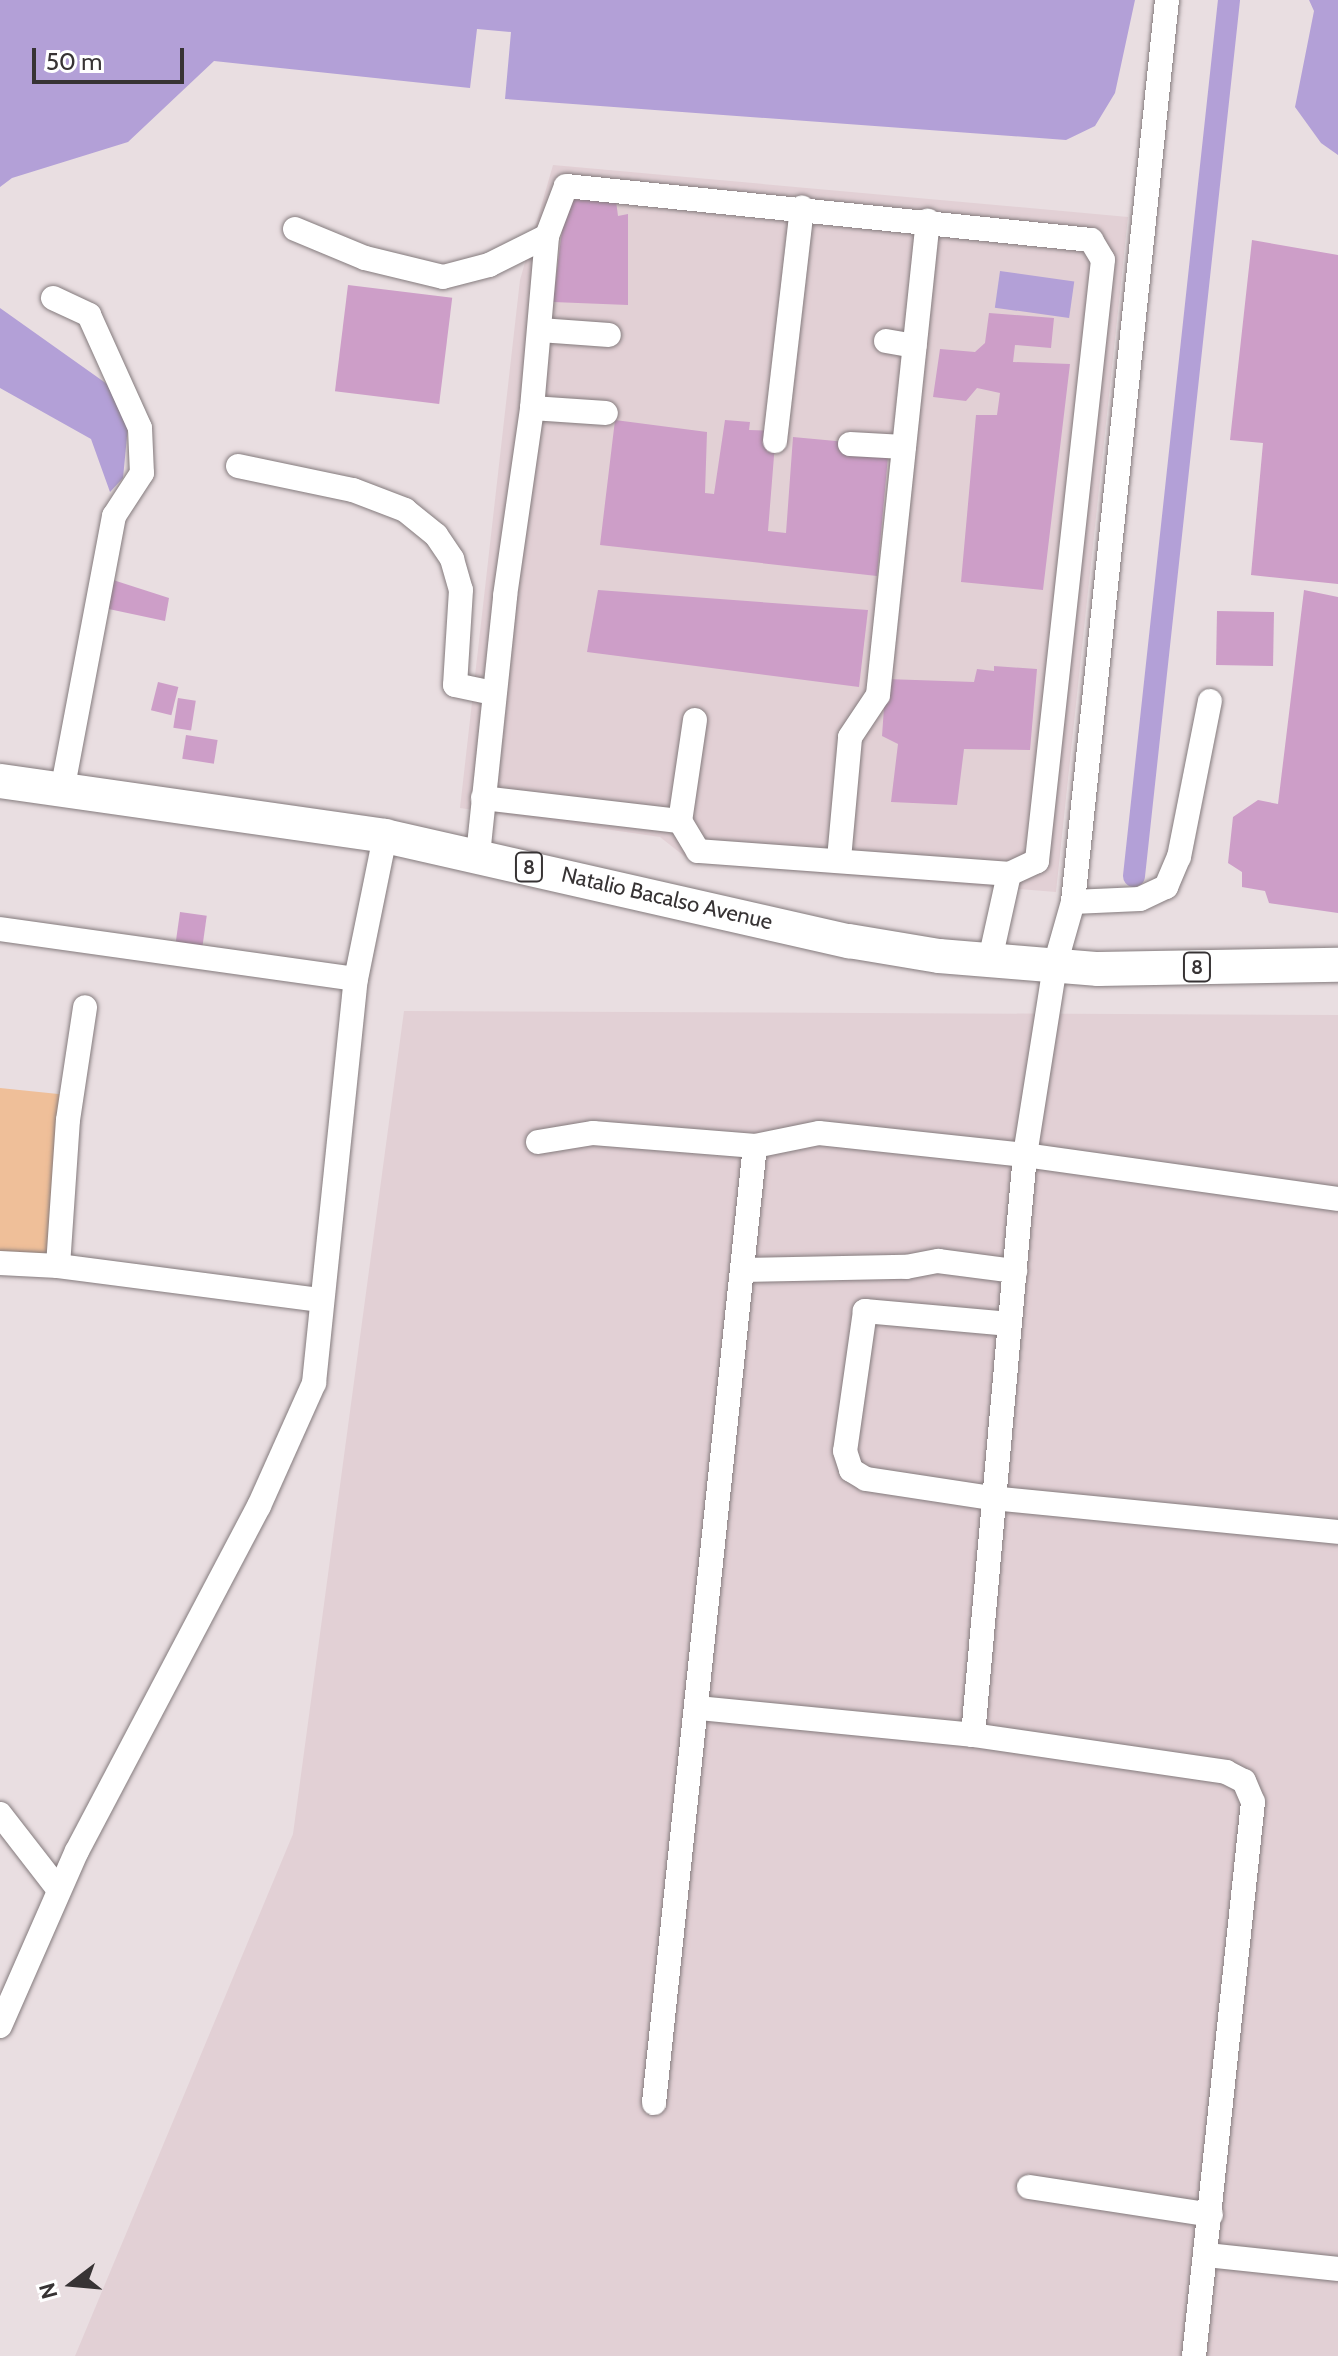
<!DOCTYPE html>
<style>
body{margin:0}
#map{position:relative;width:1338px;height:2356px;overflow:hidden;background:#e9dee1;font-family:Cabin,sans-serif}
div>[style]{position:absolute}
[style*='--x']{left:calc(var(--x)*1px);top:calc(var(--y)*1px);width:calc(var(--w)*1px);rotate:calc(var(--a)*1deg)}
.built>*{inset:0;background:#e2d0d5}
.green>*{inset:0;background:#efbf99}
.water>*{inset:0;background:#b3a0d7;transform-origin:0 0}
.canal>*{height:22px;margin:-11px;padding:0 11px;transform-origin:11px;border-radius:11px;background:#b3a0d7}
.building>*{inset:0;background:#cd9ec8;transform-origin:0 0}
.roads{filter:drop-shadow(0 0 2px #847b7d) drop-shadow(0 0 2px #847b7d)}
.minor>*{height:24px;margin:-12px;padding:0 12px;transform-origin:12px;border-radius:12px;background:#fff}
.highway>*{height:34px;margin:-17px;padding:0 17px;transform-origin:17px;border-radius:17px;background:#fff}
span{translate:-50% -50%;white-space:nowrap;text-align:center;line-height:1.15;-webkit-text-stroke:6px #fff;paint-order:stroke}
.shield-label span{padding:2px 6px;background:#fff;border:2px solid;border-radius:6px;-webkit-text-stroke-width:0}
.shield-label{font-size:20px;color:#373334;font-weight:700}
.street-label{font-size:22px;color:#373334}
.north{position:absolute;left:32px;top:2244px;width:80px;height:80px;-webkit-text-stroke:6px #fff;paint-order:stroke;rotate:254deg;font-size:22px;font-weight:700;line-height:32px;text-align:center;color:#373334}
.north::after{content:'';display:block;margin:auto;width:28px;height:36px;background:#373334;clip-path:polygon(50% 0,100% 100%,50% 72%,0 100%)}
.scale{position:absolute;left:32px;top:48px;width:152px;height:36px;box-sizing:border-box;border:4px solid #373334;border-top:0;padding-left:10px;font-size:24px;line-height:28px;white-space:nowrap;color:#373334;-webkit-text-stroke:6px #fff;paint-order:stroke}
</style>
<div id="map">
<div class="built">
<i style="clip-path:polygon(553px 165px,1128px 217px,1056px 892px,693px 863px,660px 837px,460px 808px,520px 280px)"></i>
<i style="clip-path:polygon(404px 1011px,1338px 1015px,1338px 2356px,75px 2356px,293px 1834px)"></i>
</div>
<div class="green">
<i style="clip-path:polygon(0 1088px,68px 1095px,44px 1276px,0 1271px)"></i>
</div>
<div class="water">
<i style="clip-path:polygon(0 0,1135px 0,1115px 93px,1095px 126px,1066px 140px,505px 99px,511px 32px,477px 29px,470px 88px,214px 61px,128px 142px,12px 178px,0 187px)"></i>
<i style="clip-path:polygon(1309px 0,1338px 0,1338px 155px,1321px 143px,1295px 107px,1314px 11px)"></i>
<i style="left:1000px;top:271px;width:75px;height:37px;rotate:8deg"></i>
<i style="clip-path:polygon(0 308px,107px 384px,128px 426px,123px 478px,110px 492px,91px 439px,0 388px)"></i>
</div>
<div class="canal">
<i style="--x:1134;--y:876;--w:881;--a:-83.81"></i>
</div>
<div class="building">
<i style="clip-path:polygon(566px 199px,616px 201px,618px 216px,628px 214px,628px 305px,553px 302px)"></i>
<i style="clip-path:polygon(1252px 240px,1338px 255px,1338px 584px,1251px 575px,1263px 443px,1230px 440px)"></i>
<i style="left:348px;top:285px;width:105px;height:107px;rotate:7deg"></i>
<i style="clip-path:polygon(989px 313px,1054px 318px,1051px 348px,1015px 345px,1013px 362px,1070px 364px,1043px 590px,961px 582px,976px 415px,997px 415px,1000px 393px,977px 388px,966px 401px,933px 397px,940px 349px,975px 352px,985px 343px)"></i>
<i style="clip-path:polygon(615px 420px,707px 432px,705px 493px,714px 494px,725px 420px,750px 422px,749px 430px,776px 431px,768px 531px,786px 533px,793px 437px,889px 446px,877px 576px,600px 545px)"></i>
<i style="clip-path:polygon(110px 579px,169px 598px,165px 621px,104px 608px)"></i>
<i style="clip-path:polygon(598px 590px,868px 610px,859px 687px,587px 652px)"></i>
<i style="clip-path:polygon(1304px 590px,1338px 597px,1338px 913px,1269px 903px,1265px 891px,1242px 887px,1242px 872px,1228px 863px,1233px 817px,1258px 800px,1278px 804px)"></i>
<i style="left:1217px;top:611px;width:57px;height:54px;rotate:1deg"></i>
<i style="clip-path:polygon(994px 666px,1037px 669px,1030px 750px,964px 749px,957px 805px,891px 802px,898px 744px,882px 736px,886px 679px,974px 682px,977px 669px,994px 671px)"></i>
<i style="left:158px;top:682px;width:21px;height:29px;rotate:14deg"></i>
<i style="left:178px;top:698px;width:18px;height:30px;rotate:9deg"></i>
<i style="left:186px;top:735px;width:32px;height:24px;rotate:9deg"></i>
<i style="left:180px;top:912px;width:27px;height:33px;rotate:8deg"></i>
</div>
<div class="roads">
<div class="minor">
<i style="--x:295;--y:229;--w:76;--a:22.5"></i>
<i style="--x:365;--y:258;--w:80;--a:13.7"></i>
<i style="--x:443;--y:277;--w:48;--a:-14.6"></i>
<i style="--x:489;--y:265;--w:65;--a:-26.6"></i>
<i style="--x:53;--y:298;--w:40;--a:25"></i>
<i style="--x:89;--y:315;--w:124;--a:65.7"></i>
<i style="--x:140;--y:428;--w:45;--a:87.5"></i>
<i style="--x:142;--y:473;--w:51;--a:123.1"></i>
<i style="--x:114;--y:516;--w:279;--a:100.7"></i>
<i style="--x:540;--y:330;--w:69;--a:4.1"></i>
<i style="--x:886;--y:341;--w:29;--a:10"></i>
<i style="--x:532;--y:408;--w:74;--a:3.9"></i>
<i style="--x:775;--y:441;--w:235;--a:-83.4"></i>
<i style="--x:850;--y:444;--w:54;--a:3.2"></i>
<i style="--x:238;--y:466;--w:117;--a:11.8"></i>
<i style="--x:353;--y:490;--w:56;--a:21"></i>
<i style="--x:405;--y:510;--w:40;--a:39"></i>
<i style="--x:436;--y:535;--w:29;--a:56"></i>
<i style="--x:452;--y:559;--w:32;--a:74"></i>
<i style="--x:461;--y:590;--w:95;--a:93.6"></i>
<i style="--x:455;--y:685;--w:40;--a:12"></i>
<i style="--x:695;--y:720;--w:102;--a:98.4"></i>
<i style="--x:680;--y:821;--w:35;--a:59"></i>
<i style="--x:698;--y:851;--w:312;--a:4.2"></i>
<i style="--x:483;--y:798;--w:198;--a:6.7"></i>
<i style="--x:478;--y:855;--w:260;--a:-84"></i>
<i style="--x:505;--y:596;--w:190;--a:-81.8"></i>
<i style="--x:532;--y:408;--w:173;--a:-85"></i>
<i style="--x:547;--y:236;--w:53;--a:-69.2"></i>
<i style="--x:566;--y:186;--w:528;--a:5.87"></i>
<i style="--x:1091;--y:240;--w:23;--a:59"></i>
<i style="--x:1103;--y:260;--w:605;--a:96.27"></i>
<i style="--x:1037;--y:861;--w:31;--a:155"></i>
<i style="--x:1009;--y:874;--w:88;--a:102.5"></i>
<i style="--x:839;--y:859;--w:122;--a:-84.8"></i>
<i style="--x:850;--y:737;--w:50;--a:-56.3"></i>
<i style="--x:878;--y:695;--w:477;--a:-84"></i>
<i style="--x:1073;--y:902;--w:67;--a:-2.6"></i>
<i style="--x:1140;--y:899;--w:29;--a:-25"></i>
<i style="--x:1166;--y:887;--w:33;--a:-67"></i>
<i style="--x:1179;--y:857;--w:159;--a:-78.8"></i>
<i style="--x:0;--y:929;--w:359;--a:8"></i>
<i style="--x:538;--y:1142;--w:56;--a:-9.3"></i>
<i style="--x:593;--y:1133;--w:163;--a:4.6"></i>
<i style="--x:0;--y:1263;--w:58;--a:3"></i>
<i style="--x:58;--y:1266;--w:265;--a:7.4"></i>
<i style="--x:58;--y:1266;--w:146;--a:-86.1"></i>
<i style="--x:68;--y:1120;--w:114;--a:-81.4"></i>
<i style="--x:743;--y:1270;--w:163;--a:-1.1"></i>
<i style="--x:906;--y:1267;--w:33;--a:-11"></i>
<i style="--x:938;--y:1261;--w:78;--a:7.4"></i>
<i style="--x:1010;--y:1324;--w:146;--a:-174.9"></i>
<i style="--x:865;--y:1311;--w:141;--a:98.1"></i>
<i style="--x:845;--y:1451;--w:20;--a:72"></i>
<i style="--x:851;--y:1470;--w:17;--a:31"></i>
<i style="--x:866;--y:1479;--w:127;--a:8.6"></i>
<i style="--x:992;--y:1498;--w:348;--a:5.6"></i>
<i style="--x:699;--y:1708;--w:275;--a:5.6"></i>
<i style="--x:973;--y:1735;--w:256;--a:8.3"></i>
<i style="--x:1226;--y:1772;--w:20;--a:27"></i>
<i style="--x:1244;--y:1781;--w:23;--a:67"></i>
<i style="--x:1253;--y:1802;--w:557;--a:96.08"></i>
<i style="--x:973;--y:1735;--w:582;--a:-84.88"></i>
<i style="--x:1025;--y:1155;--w:192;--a:-81"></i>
<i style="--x:1055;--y:965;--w:66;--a:-74.1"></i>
<i style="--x:1073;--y:902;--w:907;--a:-84.05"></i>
<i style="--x:0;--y:1814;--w:96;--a:52.2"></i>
<i style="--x:0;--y:2026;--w:191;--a:-66.3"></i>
<i style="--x:77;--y:1851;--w:390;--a:-62.2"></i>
<i style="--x:259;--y:1506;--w:135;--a:-65.9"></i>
<i style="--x:314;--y:1383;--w:406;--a:-84.1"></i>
<i style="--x:356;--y:979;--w:146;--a:-78.5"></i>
<i style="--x:654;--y:2103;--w:962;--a:-83.98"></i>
<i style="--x:755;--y:1146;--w:65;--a:-11.5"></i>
<i style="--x:819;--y:1133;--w:207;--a:6.1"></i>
<i style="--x:1025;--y:1155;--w:316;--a:8"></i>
<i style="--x:1029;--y:2187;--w:184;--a:8.7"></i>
<i style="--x:1207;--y:2255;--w:132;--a:6.1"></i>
</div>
<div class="highway">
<i style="--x:0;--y:781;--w:389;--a:8.1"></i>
<i style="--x:385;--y:836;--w:476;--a:12.8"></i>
<i style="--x:849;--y:941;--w:91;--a:9.5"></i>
<i style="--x:939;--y:956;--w:160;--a:4.7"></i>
<i style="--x:1098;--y:969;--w:240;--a:-1"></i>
</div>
</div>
<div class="shield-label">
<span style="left:529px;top:867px">8</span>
<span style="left:1197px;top:967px">8</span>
</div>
<div class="street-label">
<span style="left:667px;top:898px;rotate:13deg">Natalio Bacalso Avenue</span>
</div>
<div class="north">N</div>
<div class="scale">50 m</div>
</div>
